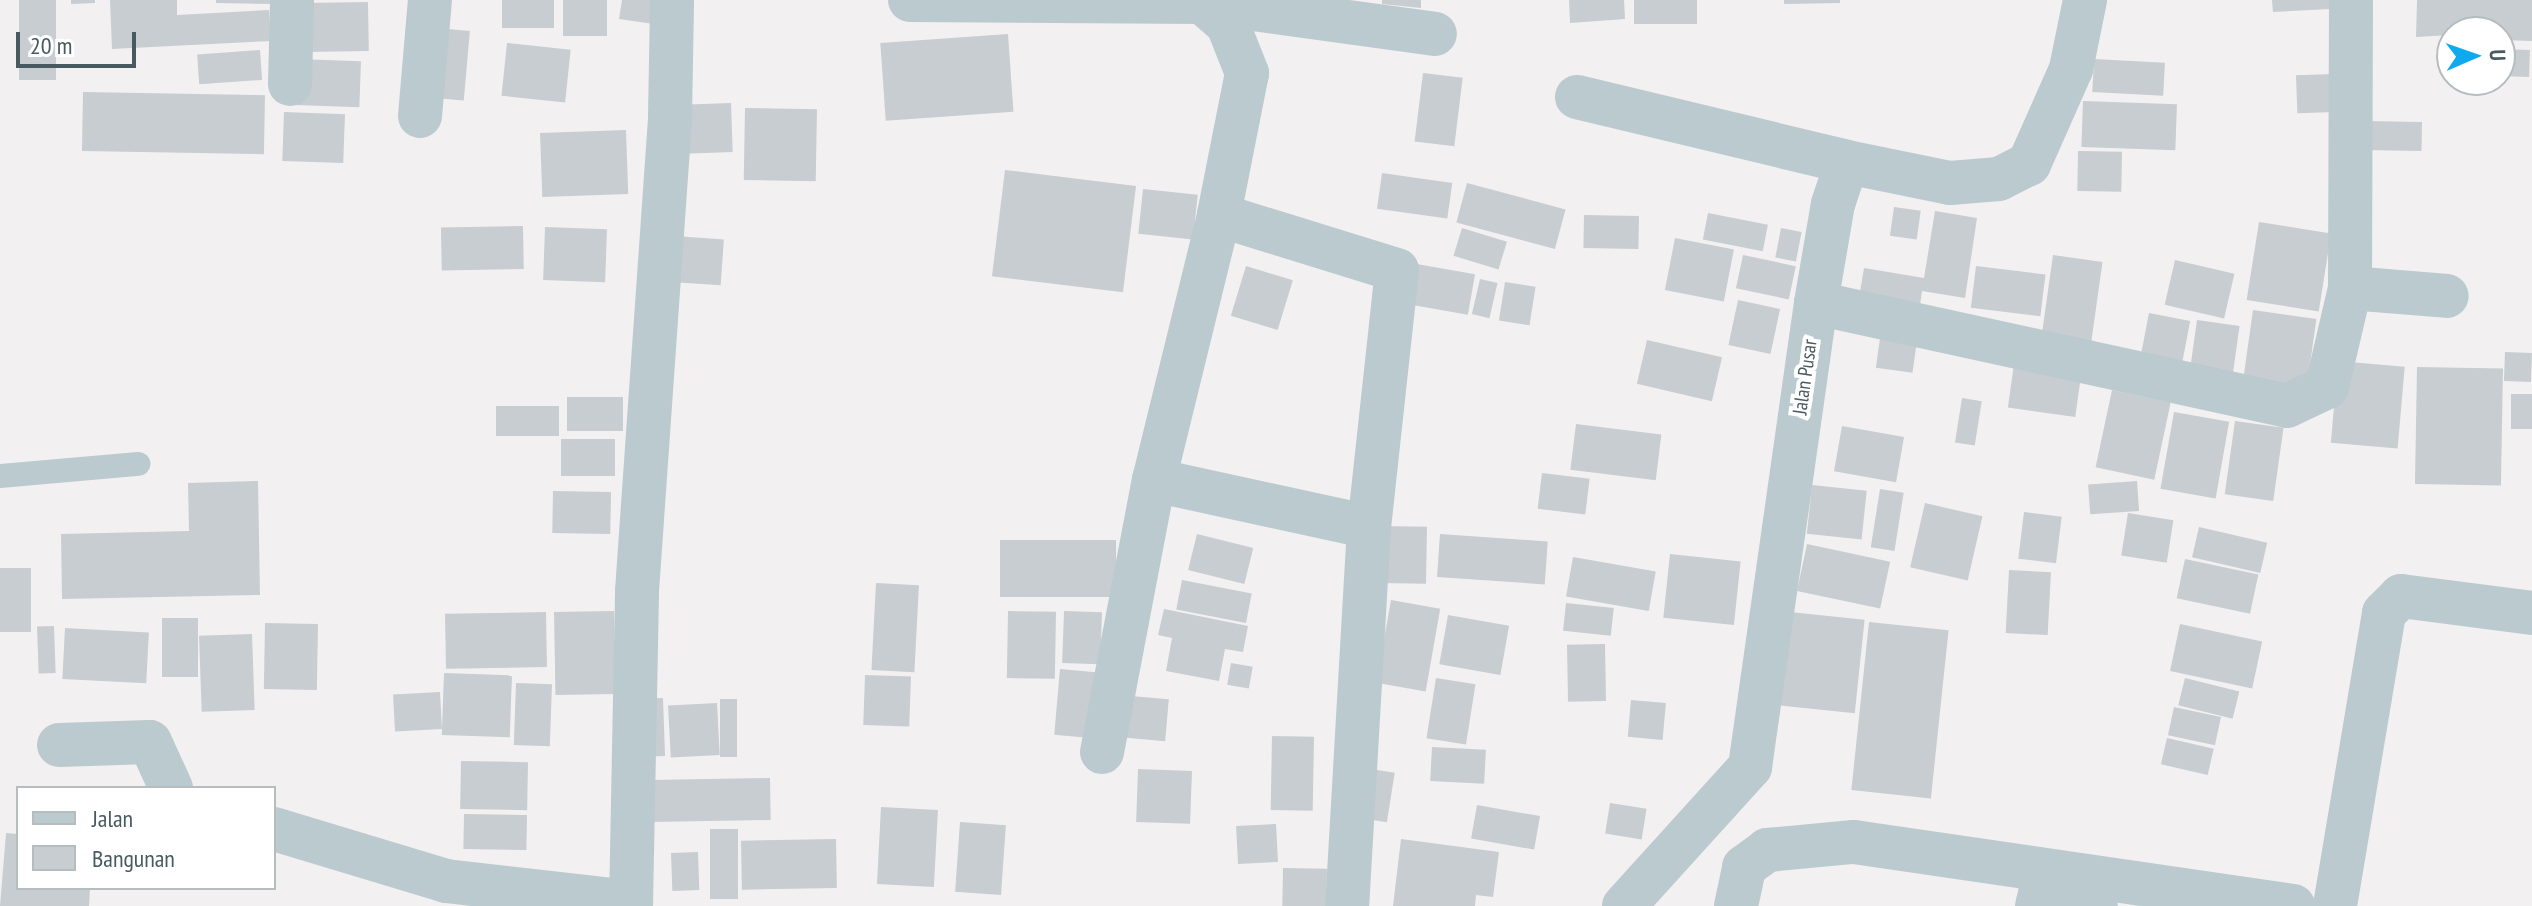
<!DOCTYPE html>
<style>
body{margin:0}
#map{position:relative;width:2532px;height:906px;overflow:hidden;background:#f3f0f1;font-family:"PT Sans Narrow",sans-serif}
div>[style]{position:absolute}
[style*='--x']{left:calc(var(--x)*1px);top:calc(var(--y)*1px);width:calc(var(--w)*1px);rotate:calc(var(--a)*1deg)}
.building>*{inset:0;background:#c7cdd0;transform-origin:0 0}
.service>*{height:24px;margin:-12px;padding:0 12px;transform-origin:12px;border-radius:12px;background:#bbcace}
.minor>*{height:44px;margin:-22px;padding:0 22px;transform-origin:22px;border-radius:22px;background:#bbcace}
span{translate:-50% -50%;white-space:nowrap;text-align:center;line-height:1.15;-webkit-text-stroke:8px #fff;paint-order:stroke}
.street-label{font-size:20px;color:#475a5f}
.legend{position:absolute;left:16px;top:786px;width:260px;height:104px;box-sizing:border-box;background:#fff;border:2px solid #b5bdbf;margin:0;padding:10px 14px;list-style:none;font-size:24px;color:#475a5f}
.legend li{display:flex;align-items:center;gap:16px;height:40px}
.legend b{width:40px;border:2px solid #b5bdbf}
.north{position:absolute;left:2436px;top:16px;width:80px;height:80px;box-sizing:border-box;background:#fff;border:2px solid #b5bdbf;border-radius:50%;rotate:88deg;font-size:22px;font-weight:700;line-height:32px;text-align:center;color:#475a5f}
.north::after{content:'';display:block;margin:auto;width:28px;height:36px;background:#0faaee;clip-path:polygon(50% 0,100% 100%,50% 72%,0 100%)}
.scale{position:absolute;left:16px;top:32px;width:120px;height:36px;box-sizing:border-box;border:4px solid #475a5f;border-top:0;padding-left:10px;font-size:24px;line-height:28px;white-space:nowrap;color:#475a5f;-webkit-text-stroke:6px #fff;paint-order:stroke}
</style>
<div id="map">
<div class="building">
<i style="left:19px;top:0;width:37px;height:80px"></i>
<i style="clip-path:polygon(71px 0,95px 0,95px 3px,71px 4px)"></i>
<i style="clip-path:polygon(110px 0,177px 0,177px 15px,269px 10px,271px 41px,112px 49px)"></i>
<i style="clip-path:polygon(216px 0,274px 0,274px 4px,216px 3px)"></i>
<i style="left:502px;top:0;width:52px;height:28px"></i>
<i style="left:563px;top:0;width:44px;height:36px"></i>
<i style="clip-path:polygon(622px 0,671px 0,668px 26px,619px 19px)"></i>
<i style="clip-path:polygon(1382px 0,1421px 0,1421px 8px,1382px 4px)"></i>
<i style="clip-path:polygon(1569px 0,1624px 0,1625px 19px,1570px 23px)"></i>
<i style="left:1634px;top:0;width:63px;height:24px"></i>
<i style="clip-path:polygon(1784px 0,1840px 0,1840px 3px,1784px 4px)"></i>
<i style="clip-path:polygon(2272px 0,2330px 0,2330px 9px,2273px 12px)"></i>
<i style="clip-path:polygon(2417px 0,2532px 0,2532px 41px,2500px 40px,2500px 32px,2416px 37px)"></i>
<i style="left:368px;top:2px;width:49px;height:64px;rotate:89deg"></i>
<i style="left:437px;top:28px;width:33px;height:70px;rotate:5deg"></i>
<i style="left:1008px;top:34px;width:78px;height:128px;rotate:86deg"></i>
<i style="left:507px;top:43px;width:64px;height:53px;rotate:6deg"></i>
<i style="left:2500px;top:49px;width:30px;height:27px;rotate:2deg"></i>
<i style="left:260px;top:50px;width:30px;height:63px;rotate:86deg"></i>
<i style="left:297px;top:59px;width:64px;height:46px;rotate:2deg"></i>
<i style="left:2094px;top:59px;width:71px;height:33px;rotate:3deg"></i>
<i style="left:1423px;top:73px;width:40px;height:69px;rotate:7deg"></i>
<i style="left:2334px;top:74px;width:38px;height:38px;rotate:88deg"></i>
<i style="left:83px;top:92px;width:182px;height:59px;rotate:1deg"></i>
<i style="left:2083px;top:101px;width:94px;height:46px;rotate:2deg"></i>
<i style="left:731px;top:103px;width:49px;height:49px;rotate:88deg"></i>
<i style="left:745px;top:108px;width:72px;height:72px;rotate:1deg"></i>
<i style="left:284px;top:112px;width:61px;height:49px;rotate:2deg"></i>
<i style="left:2364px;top:121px;width:58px;height:29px;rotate:1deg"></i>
<i style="left:626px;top:130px;width:64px;height:86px;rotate:88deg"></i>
<i style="left:2078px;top:151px;width:44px;height:40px;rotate:1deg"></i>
<i style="left:1005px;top:170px;width:132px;height:107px;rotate:7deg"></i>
<i style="left:1382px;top:173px;width:71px;height:36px;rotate:8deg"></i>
<i style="left:1467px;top:183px;width:102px;height:41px;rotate:15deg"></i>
<i style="left:1143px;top:189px;width:55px;height:45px;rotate:6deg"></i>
<i style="left:1894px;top:207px;width:27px;height:29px;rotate:8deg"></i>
<i style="clip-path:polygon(1935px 211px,1977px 218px,1965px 298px,1922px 291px,1919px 313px,1858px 304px,1864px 268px,1924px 278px)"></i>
<i style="left:1708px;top:213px;width:61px;height:27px;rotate:11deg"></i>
<i style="left:1584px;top:215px;width:55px;height:33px;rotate:1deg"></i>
<i style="left:2259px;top:222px;width:73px;height:79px;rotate:9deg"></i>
<i style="left:523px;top:226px;width:43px;height:82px;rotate:89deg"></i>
<i style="left:545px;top:227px;width:62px;height:53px;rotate:2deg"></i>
<i style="left:1462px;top:228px;width:47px;height:29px;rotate:17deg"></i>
<i style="left:1781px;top:228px;width:21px;height:30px;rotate:11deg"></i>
<i style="left:675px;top:236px;width:49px;height:46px;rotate:4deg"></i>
<i style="left:1675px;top:238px;width:60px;height:53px;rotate:11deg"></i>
<i style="left:1743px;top:255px;width:54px;height:34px;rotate:12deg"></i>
<i style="left:2053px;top:255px;width:50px;height:93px;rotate:8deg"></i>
<i style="left:2175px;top:260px;width:61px;height:46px;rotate:13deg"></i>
<i style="left:1411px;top:263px;width:65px;height:41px;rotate:10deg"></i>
<i style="left:1246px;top:266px;width:49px;height:52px;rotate:17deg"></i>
<i style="left:1976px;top:266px;width:70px;height:42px;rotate:7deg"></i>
<i style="left:1480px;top:279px;width:18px;height:36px;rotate:13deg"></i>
<i style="left:1505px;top:282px;width:31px;height:39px;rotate:9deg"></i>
<i style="left:1738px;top:300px;width:43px;height:46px;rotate:12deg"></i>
<i style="left:2253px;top:310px;width:64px;height:74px;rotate:8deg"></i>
<i style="left:2149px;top:313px;width:42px;height:47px;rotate:11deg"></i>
<i style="left:2197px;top:320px;width:43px;height:50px;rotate:8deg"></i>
<i style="left:1881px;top:331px;width:37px;height:37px;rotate:8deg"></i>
<i style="left:1647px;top:340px;width:77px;height:45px;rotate:13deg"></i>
<i style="left:2505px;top:352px;width:27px;height:29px;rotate:2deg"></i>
<i style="left:2338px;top:361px;width:67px;height:82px;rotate:5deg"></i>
<i style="left:2014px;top:364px;width:68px;height:44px;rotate:8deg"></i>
<i style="left:2417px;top:367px;width:86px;height:117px;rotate:1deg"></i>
<i style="left:2112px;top:390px;width:60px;height:79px;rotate:12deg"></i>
<i style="left:2511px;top:394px;width:21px;height:35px"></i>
<i style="left:623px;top:397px;width:34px;height:56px;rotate:90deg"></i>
<i style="left:1962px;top:398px;width:20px;height:45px;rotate:9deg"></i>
<i style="left:559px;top:406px;width:30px;height:63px;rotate:90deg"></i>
<i style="left:2174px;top:412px;width:56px;height:78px;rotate:10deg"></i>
<i style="left:2235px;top:421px;width:49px;height:74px;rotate:8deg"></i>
<i style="left:1576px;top:424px;width:86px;height:46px;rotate:7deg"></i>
<i style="left:1842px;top:426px;width:63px;height:46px;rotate:10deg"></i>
<i style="left:561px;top:439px;width:54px;height:37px"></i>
<i style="left:1542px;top:473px;width:48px;height:36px;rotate:7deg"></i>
<i style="clip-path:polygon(258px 481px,260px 595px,62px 599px,61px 534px,189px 531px,188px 483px)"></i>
<i style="left:2137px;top:481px;width:30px;height:49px;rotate:86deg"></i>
<i style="left:1812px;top:485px;width:55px;height:49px;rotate:6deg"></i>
<i style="left:1880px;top:489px;width:24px;height:59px;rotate:9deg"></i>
<i style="left:553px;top:491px;width:58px;height:42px;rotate:1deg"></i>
<i style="left:1925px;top:503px;width:59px;height:66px;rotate:13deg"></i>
<i style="left:2024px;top:512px;width:38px;height:47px;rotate:7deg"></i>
<i style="left:2128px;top:513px;width:46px;height:43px;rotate:9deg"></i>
<i style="left:1379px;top:526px;width:48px;height:57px;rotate:1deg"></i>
<i style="left:2199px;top:527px;width:70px;height:31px;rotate:13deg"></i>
<i style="left:1197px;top:534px;width:58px;height:37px;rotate:14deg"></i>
<i style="left:1440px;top:534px;width:108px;height:43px;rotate:4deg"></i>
<i style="left:1000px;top:540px;width:116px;height:57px"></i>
<i style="left:1807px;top:544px;width:85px;height:48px;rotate:12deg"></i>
<i style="left:1670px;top:554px;width:71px;height:64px;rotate:6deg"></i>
<i style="left:1573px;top:557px;width:84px;height:40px;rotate:10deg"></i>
<i style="left:2185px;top:559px;width:75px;height:40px;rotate:12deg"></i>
<i style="left:0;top:568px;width:31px;height:64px"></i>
<i style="left:2009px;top:570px;width:42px;height:63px;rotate:3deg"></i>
<i style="left:1182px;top:580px;width:71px;height:30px;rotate:11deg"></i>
<i style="left:876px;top:583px;width:43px;height:87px;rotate:3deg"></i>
<i style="left:1391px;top:600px;width:50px;height:84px;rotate:10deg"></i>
<i style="left:1566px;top:603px;width:48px;height:28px;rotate:6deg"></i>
<i style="clip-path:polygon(1164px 609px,1248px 626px,1243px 652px,1225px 649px,1219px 681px,1166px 671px,1172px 638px,1158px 635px)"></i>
<i style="left:614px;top:611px;width:83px;height:60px;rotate:89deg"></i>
<i style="left:1008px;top:611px;width:48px;height:67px;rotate:1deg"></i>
<i style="left:1064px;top:611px;width:38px;height:52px;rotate:2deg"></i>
<i style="left:546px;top:612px;width:55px;height:101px;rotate:89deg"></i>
<i style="left:1790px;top:612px;width:75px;height:94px;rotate:6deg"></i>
<i style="left:1448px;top:615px;width:62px;height:50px;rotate:10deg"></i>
<i style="left:162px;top:618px;width:36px;height:59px"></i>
<i style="left:1869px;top:622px;width:80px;height:169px;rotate:6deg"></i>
<i style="left:265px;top:623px;width:53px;height:66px;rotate:1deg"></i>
<i style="left:2180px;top:624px;width:84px;height:48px;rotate:12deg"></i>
<i style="left:54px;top:626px;width:47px;height:17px;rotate:88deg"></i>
<i style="left:65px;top:628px;width:84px;height:51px;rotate:3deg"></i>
<i style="left:252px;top:634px;width:76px;height:53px;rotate:88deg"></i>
<i style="left:1605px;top:644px;width:57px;height:38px;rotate:89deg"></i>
<i style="left:1231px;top:663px;width:22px;height:22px;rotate:10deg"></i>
<i style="left:1060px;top:669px;width:36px;height:66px;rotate:5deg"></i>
<i style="left:444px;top:673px;width:68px;height:62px;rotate:2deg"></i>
<i style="left:865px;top:675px;width:46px;height:50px;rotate:2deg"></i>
<i style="left:1436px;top:678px;width:40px;height:61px;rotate:9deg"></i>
<i style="left:2185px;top:678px;width:56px;height:28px;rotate:14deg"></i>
<i style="left:516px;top:683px;width:36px;height:62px;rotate:2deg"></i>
<i style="left:440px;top:692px;width:37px;height:47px;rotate:87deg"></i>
<i style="left:1119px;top:695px;width:50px;height:42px;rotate:5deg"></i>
<i style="left:663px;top:698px;width:58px;height:22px;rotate:88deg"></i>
<i style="left:720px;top:699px;width:17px;height:58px"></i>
<i style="left:1631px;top:700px;width:35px;height:37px;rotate:5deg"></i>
<i style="left:717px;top:703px;width:52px;height:49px;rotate:87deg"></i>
<i style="left:2174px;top:707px;width:48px;height:29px;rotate:12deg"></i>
<i style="left:1272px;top:736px;width:42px;height:74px;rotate:1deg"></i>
<i style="left:2167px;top:738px;width:48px;height:27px;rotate:13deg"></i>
<i style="left:1432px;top:747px;width:54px;height:34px;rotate:3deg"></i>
<i style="left:461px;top:761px;width:67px;height:48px;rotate:1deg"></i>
<i style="left:1138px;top:769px;width:54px;height:53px;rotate:2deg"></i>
<i style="left:1371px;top:769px;width:24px;height:50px;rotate:9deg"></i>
<i style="left:770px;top:778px;width:42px;height:119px;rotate:89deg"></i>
<i style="left:1610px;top:803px;width:37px;height:31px;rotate:9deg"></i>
<i style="left:1477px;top:805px;width:64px;height:34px;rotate:10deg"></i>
<i style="left:881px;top:807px;width:57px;height:77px;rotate:3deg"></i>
<i style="left:464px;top:814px;width:63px;height:35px;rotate:1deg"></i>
<i style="left:960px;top:822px;width:46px;height:70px;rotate:4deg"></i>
<i style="left:1276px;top:824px;width:38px;height:40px;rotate:87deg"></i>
<i style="left:710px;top:829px;width:28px;height:70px"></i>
<i style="clip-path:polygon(6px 833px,18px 834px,18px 888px,90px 888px,89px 906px,0 906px)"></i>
<i style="left:836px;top:839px;width:49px;height:95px;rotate:89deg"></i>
<i style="clip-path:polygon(1401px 839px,1499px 852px,1493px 897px,1476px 895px,1475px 906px,1393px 906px)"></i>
<i style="left:698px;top:852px;width:38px;height:27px;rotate:88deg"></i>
<i style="left:1283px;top:868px;width:44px;height:38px;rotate:1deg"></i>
</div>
<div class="service">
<i style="--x:0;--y:476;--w:139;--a:-5"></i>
</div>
<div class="minor">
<i style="--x:910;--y:0;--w:292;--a:0.4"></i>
<i style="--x:1202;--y:2;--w:235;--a:7.8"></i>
<i style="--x:1202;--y:2;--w:35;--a:41"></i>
<i style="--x:1228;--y:25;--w:52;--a:68.4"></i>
<i style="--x:1247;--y:73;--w:145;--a:101.2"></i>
<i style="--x:1219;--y:215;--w:186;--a:17.2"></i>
<i style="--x:1397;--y:270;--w:259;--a:96.2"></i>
<i style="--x:1369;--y:527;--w:380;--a:93.3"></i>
<i style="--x:290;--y:84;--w:84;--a:-88.6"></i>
<i style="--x:1577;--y:97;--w:278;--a:13.5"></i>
<i style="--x:420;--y:116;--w:116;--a:-85.1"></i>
<i style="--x:2350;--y:288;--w:288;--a:-89.8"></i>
<i style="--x:1816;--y:303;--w:482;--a:12.3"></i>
<i style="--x:2287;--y:406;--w:44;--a:-25.4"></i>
<i style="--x:2327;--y:387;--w:102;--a:-76.9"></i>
<i style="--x:2350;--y:288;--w:97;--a:4.7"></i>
<i style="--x:1154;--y:480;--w:220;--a:12.3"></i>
<i style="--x:59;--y:745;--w:91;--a:-1.9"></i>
<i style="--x:150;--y:742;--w:51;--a:65.5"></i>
<i style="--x:1102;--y:752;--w:277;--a:-79.2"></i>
<i style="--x:1154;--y:480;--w:273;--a:-76.2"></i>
<i style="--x:274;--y:829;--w:180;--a:16.8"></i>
<i style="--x:446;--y:881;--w:186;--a:6.5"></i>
<i style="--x:631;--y:906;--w:315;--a:-88.9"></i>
<i style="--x:637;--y:591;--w:474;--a:-86"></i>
<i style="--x:670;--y:118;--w:118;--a:-89"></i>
<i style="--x:1624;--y:906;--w:188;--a:-47.8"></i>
<i style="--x:1750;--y:767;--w:469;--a:-81.9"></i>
<i style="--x:1816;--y:303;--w:100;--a:-80.3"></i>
<i style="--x:1833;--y:204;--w:44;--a:-71.6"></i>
<i style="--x:1847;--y:162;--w:105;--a:11.5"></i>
<i style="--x:1950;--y:183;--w:49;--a:-4.7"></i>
<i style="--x:1999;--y:179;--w:34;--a:-27"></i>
<i style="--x:2029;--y:164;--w:104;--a:-66.1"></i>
<i style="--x:2071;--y:69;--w:70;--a:-78.5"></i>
<i style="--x:1736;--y:906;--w:40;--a:-78"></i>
<i style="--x:1744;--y:867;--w:29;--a:-36"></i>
<i style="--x:1767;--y:850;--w:87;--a:-5.3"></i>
<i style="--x:1854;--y:842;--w:444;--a:8.3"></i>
<i style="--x:2037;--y:906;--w:12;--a:-76"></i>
<i style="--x:2040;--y:894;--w:57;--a:12.1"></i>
<i style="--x:2335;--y:906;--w:297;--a:-80.5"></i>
<i style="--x:2384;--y:613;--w:24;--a:-45"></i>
<i style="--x:2401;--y:596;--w:132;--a:7.4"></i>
</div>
<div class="street-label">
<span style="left:1805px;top:377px;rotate:-82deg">Jalan Pusar</span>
</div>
<ul class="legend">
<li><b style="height:10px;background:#bbcace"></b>Jalan</li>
<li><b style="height:22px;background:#c7cdd0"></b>Bangunan</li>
</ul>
<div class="north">U</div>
<div class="scale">20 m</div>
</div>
